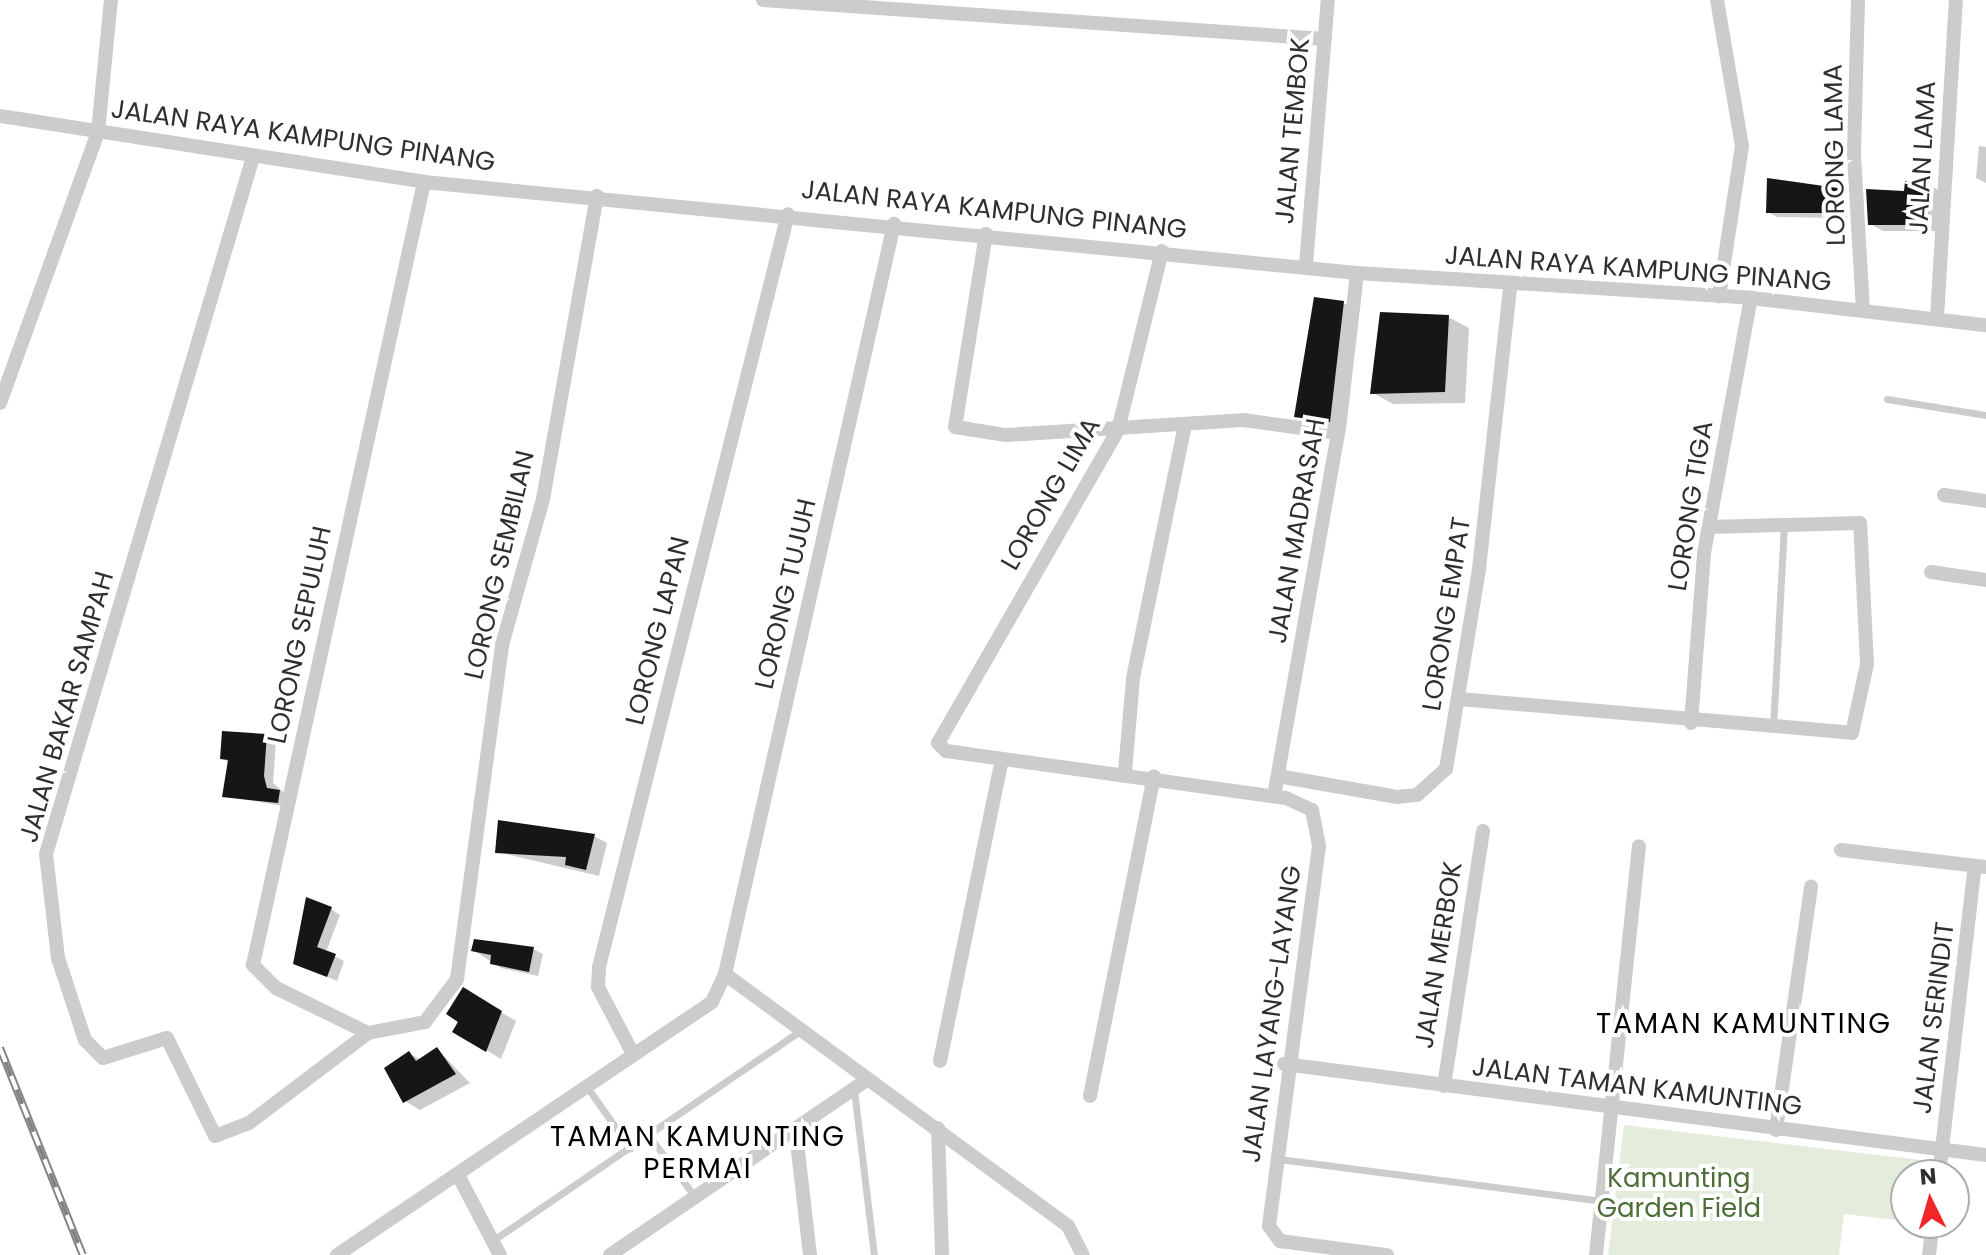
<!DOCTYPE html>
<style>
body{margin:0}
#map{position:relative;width:1986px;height:1255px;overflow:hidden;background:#fff;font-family:Poppins,sans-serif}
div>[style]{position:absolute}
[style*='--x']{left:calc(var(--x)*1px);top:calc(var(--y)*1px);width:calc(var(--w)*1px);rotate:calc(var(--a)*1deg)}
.green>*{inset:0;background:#e4eddc}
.shadow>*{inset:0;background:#0003}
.building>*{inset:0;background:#161616}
.lane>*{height:7px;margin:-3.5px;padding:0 3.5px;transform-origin:3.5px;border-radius:3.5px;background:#ccc}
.street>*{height:14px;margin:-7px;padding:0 7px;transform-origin:7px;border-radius:7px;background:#ccc}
.rail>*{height:8px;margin-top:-4px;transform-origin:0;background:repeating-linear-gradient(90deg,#fff 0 15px,#848484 0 30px);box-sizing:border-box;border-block:2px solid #848484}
span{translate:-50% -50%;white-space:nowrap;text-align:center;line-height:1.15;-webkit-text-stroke:8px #fff;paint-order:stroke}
.street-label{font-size:26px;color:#2f2f2f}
.park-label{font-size:26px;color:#4e6e39}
.neighbourhood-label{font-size:28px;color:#000;letter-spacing:2px}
.north{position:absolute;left:1890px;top:1159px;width:80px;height:80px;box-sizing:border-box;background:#fff;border:2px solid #acacac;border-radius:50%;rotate:355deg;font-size:22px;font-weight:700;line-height:32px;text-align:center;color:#2f2f2f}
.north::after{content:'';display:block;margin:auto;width:28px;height:36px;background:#f12628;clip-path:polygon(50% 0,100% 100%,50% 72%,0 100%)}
</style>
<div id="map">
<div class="green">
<i style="clip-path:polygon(1624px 1125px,1929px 1161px,1927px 1175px,1906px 1175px,1906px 1221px,1844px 1214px,1839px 1255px,1608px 1255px)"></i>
</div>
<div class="shadow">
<i style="clip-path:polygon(1979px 146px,1986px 147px,1986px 183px,1976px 178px)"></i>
<i style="clip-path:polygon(1769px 180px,1838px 190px,1847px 195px,1847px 218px,1777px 217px,1768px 212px)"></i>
<i style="clip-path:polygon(1929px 184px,1941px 192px,1940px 231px,1883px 231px,1870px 224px)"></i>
<i style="clip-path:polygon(1343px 303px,1358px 311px,1345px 429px,1296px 416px)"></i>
<i style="clip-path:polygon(1448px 317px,1469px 328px,1465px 403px,1393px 404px,1373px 393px)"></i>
<i style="clip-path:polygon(266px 736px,276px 742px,273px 783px,289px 797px,288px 807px,225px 796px,230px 763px,222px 758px)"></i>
<i style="clip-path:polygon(594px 836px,607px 843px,599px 876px,497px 852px)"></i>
<i style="clip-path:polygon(331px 909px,340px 915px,326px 952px,344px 961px,337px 981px,295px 963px)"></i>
<i style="clip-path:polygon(533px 949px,543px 954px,538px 976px,501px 968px,473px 950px)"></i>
<i style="clip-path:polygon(464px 990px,516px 1021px,501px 1059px,455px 1031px)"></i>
<i style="clip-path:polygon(437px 1049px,470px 1083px,420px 1110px,405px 1101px,409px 1053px,421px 1060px)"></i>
</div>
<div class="building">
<i style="clip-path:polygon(1767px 178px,1838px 188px,1838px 213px,1766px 213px)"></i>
<i style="clip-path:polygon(1905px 181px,1929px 182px,1928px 225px,1868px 225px,1866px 189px,1904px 191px)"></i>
<i style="clip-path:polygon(1314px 297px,1344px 301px,1330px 422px,1294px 417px)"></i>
<i style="clip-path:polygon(1380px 312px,1449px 315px,1445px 392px,1370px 394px)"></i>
<i style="clip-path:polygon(222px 731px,267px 734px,264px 776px,267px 788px,280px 790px,278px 803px,222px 797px,228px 760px,220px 759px)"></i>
<i style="clip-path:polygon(498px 820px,595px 834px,586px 870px,565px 865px,566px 857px,495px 853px)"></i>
<i style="clip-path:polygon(306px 897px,332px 907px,317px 947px,336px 954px,327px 977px,293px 964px)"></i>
<i style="clip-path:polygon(474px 939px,534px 947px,529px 972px,490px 964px,491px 955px,471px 951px)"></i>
<i style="clip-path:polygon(463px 987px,502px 1011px,486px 1052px,452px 1032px,458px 1022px,446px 1014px)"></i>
<i style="clip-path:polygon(437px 1047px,456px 1074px,403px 1103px,384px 1068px,409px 1051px,416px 1061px)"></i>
</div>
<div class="lane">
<i style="--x:1887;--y:399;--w:100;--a:9.2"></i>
<i style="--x:1773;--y:728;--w:201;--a:-86.9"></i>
<i style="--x:587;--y:1087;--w:75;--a:54.8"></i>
<i style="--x:854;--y:1090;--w:166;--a:83.1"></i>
<i style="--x:649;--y:1136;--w:78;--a:52.8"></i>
<i style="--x:1279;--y:1159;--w:325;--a:7.4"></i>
<i style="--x:492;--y:1241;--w:374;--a:-34.3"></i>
</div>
<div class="street">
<i style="--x:763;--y:0;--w:563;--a:3.97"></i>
<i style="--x:1717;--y:0;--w:148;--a:80.3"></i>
<i style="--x:1742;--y:146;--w:152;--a:98.7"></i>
<i style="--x:1858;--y:0;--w:155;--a:91.5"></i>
<i style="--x:1854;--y:155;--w:154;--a:86.7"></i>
<i style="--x:0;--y:116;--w:429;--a:8.8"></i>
<i style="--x:424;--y:182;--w:937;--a:5.57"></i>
<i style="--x:1357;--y:273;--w:395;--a:3.6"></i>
<i style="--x:1751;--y:298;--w:237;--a:6.6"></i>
<i style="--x:253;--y:157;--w:727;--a:106.54"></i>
<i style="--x:46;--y:854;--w:105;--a:83.4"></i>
<i style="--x:58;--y:958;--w:86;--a:71.8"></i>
<i style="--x:85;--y:1040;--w:25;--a:45"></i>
<i style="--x:103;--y:1058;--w:67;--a:-17.4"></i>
<i style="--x:167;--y:1038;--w:109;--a:63.9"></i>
<i style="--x:215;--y:1136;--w:36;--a:-21"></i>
<i style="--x:249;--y:1123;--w:149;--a:-37.1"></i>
<i style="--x:368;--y:1033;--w:58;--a:-10.9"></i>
<i style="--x:425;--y:1022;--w:54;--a:-53.3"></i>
<i style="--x:457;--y:979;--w:337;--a:-82.3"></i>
<i style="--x:502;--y:645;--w:152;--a:-74.3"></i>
<i style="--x:543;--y:499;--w:308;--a:-79.9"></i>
<i style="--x:986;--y:234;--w:195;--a:99.1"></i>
<i style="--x:955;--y:427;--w:52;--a:8.9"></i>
<i style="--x:1006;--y:435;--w:237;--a:-3.6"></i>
<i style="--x:1243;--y:420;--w:96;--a:7.8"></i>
<i style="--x:1162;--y:251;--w:184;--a:103.8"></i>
<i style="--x:1118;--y:430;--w:361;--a:119.9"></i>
<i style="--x:938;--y:743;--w:11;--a:45"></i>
<i style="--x:946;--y:751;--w:343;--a:7.9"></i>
<i style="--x:1286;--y:798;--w:29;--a:25"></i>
<i style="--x:1312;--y:810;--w:37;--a:79"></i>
<i style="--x:1319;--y:846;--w:383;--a:97.5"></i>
<i style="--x:1269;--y:1226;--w:19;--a:54"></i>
<i style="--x:1280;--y:1241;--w:108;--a:7.5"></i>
<i style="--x:1306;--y:265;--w:266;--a:-85.3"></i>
<i style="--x:1937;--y:318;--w:319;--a:-86.6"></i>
<i style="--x:0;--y:403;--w:288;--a:-70.1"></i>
<i style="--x:98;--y:132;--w:133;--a:-84.4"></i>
<i style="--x:1944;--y:495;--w:42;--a:8.1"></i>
<i style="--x:1931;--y:572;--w:56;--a:8.3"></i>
<i style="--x:1459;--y:699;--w:394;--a:4.9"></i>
<i style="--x:1852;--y:733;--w:71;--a:-77.7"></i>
<i style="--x:1867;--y:664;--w:141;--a:-92.8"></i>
<i style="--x:1860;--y:523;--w:151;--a:178.5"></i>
<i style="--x:1691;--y:723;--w:170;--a:-85.6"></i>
<i style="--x:1704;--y:553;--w:259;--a:-79.6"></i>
<i style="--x:1125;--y:772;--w:94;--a:-85.1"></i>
<i style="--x:1133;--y:678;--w:259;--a:-78.4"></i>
<i style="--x:1278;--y:776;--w:121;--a:10"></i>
<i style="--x:1397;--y:797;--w:20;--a:-6"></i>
<i style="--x:1417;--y:795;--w:39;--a:-42"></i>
<i style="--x:1446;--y:769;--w:203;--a:-80.6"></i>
<i style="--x:1479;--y:569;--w:285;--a:-83.7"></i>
<i style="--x:1274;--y:796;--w:373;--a:-80"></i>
<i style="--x:1339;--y:429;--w:157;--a:-83.4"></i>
<i style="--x:1841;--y:850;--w:146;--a:6.7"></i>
<i style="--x:725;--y:974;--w:426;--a:36.3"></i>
<i style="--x:1068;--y:1226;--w:33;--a:63"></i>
<i style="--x:368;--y:1033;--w:102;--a:-153.9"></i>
<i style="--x:276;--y:988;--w:33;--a:-135"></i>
<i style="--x:253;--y:965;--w:801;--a:-77.68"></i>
<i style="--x:633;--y:1054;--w:76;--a:-117.6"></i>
<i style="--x:598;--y:987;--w:20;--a:-87"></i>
<i style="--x:599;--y:967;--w:776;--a:-75.91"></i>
<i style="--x:940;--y:1061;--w:307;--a:-78.4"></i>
<i style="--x:1284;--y:1064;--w:708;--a:7.39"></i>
<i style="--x:1444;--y:1086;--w:258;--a:-81.3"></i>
<i style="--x:1090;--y:1096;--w:326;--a:-78.7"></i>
<i style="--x:938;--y:1128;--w:127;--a:88.2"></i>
<i style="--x:1776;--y:1130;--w:246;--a:-81.8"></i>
<i style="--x:796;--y:1134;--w:122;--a:83.4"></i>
<i style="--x:1939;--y:1175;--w:311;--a:-83.4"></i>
<i style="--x:459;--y:1177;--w:88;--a:62.3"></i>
<i style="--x:337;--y:1255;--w:452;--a:-34"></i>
<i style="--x:712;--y:1002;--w:31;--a:-65"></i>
<i style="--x:725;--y:974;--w:769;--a:-77.3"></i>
<i style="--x:610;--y:1255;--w:312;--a:-34.3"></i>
<i style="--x:1596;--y:1255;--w:411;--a:-84"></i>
<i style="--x:1929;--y:1255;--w:32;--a:-83"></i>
</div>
<div class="rail">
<i style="--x:0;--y:1048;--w:223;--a:68.2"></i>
</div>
<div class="street-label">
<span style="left:1293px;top:131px;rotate:-85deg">JALAN TEMBOK</span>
<span style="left:303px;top:136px;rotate:8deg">JALAN RAYA KAMPUNG PINANG</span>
<span style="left:1835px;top:155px;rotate:-91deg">LORONG LAMA</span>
<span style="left:1923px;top:158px;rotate:-87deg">JALAN LAMA</span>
<span style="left:994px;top:210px;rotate:6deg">JALAN RAYA KAMPUNG PINANG</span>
<span style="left:1638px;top:269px;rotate:4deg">JALAN RAYA KAMPUNG PINANG</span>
<span style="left:1051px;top:494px;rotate:-60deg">LORONG LIMA</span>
<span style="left:1691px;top:506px;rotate:-81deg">LORONG TIGA</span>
<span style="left:1297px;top:531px;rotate:-80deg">JALAN MADRASAH</span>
<span style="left:500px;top:565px;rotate:-77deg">LORONG SEMBILAN</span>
<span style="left:786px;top:594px;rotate:-77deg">LORONG TUJUH</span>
<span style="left:1447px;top:614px;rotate:-81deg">LORONG EMPAT</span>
<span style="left:658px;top:631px;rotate:-76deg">LORONG LAPAN</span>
<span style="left:300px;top:635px;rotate:-78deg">LORONG SEPULUH</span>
<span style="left:67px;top:707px;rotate:-74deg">JALAN BAKAR SAMPAH</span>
<span style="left:1439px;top:955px;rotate:-81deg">JALAN MERBOK</span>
<span style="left:1272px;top:1014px;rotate:-82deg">JALAN LAYANG-LAYANG</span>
<span style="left:1934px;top:1018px;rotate:-83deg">JALAN SERINDIT</span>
<span style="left:1637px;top:1087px;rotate:7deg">JALAN TAMAN KAMUNTING</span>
</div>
<div class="park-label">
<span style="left:1679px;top:1194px">Kamunting<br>Garden Field</span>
</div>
<div class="neighbourhood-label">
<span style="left:1744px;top:1024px">TAMAN KAMUNTING</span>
<span style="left:698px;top:1153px">TAMAN KAMUNTING<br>PERMAI</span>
</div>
<div class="north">N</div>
</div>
